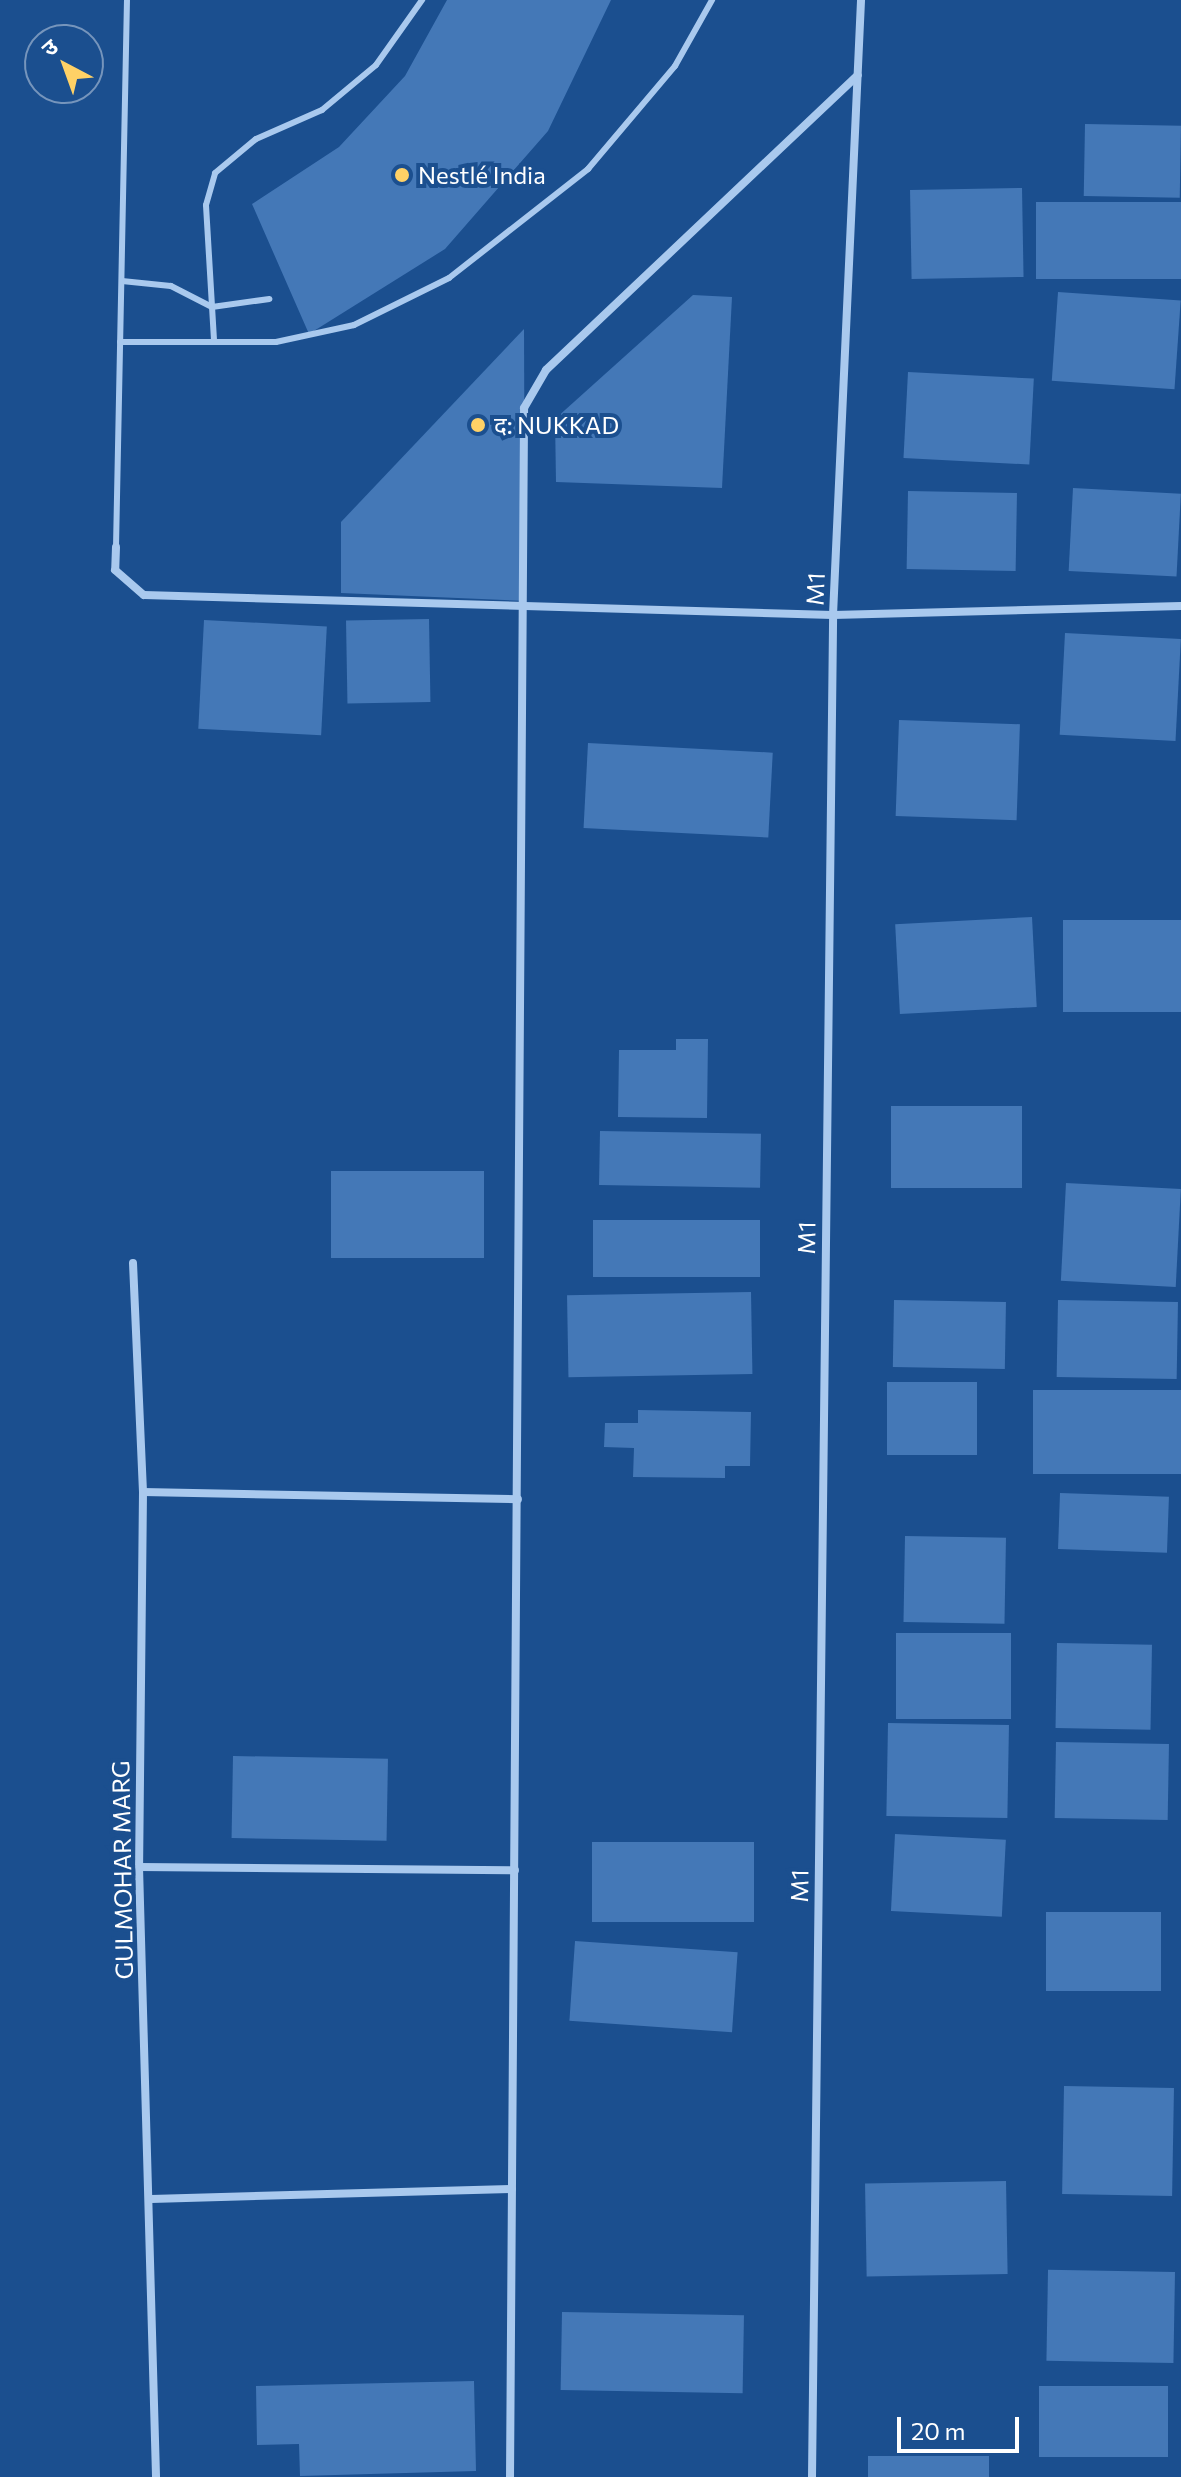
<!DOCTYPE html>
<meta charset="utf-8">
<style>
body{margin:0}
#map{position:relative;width:1181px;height:2477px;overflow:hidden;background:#1b4f8f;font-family:Commissioner,"Noto Sans Devanagari",sans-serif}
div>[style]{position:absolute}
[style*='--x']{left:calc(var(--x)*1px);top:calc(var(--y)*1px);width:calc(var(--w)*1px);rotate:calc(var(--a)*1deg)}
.building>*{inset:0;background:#4478b7;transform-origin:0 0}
.lane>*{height:6px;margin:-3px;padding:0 3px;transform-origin:3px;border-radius:3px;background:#a9c9ee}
.street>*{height:8px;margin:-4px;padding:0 4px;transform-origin:4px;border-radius:4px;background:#a9c9ee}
.dots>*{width:22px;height:22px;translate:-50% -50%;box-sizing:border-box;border:4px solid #1b4f8f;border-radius:50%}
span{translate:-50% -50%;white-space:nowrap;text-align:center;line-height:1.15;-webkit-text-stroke:8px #1b4f8f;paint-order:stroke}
.poi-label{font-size:24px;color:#fff}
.left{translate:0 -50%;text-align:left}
.street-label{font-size:24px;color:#fff}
.north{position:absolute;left:24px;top:24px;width:80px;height:80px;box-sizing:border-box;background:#1b4f8f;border:2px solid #7695bc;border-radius:50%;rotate:319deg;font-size:22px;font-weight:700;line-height:32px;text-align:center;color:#fff}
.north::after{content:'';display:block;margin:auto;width:28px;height:36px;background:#ffd166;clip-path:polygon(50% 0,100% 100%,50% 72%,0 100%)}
.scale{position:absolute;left:897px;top:2417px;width:122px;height:36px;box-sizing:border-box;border:4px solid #fff;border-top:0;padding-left:10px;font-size:24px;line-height:28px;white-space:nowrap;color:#fff;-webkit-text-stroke:6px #1b4f8f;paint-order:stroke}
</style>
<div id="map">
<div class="building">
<i style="clip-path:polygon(447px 0,611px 0,548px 131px,445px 249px,309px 334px,252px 204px,339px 147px,405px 76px)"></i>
<i style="left:1085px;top:124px;width:96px;height:72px;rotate:1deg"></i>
<i style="left:1022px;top:188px;width:89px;height:112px;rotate:89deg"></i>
<i style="left:1181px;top:202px;width:77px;height:145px;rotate:90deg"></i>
<i style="left:1058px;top:292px;width:123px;height:89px;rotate:4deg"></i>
<i style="clip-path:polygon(693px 295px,732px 297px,722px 488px,556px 482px,555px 419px)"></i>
<i style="clip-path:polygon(524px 329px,525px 601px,341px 593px,341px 522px)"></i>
<i style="left:908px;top:372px;width:126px;height:86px;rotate:3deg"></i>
<i style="left:1073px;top:488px;width:108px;height:83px;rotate:3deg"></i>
<i style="left:908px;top:491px;width:109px;height:78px;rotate:1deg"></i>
<i style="left:429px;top:619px;width:83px;height:83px;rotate:89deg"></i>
<i style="left:204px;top:620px;width:123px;height:109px;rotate:3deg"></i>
<i style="left:1065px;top:633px;width:116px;height:102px;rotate:3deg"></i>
<i style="left:899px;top:720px;width:121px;height:96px;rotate:2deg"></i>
<i style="left:588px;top:743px;width:185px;height:85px;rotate:3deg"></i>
<i style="left:1032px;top:917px;width:90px;height:137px;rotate:87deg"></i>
<i style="left:1181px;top:920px;width:92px;height:118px;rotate:90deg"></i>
<i style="clip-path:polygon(676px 1039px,708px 1039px,707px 1118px,618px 1117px,619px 1050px,676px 1050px)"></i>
<i style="left:891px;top:1106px;width:131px;height:82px"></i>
<i style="left:600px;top:1131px;width:161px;height:54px;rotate:1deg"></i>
<i style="left:484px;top:1171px;width:87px;height:153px;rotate:90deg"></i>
<i style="left:1066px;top:1183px;width:115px;height:98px;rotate:3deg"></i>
<i style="left:760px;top:1220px;width:57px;height:167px;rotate:90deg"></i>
<i style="left:751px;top:1292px;width:82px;height:184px;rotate:89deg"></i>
<i style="left:894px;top:1300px;width:112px;height:67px;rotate:1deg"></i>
<i style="left:1058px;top:1300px;width:120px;height:77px;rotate:1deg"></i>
<i style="left:887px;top:1382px;width:90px;height:73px"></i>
<i style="left:1033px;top:1390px;width:148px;height:84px"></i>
<i style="clip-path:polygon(638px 1410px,751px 1412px,750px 1466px,725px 1466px,725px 1478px,633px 1477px,634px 1448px,604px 1447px,605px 1423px,638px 1423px)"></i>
<i style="left:1060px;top:1493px;width:109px;height:56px;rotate:2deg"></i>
<i style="left:905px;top:1536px;width:101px;height:86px;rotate:1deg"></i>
<i style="left:896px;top:1633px;width:115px;height:86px"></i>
<i style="left:1057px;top:1643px;width:95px;height:85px;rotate:1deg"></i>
<i style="left:888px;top:1723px;width:121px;height:93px;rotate:1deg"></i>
<i style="left:1056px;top:1742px;width:113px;height:76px;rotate:1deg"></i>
<i style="left:233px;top:1756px;width:155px;height:82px;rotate:1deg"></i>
<i style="left:895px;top:1834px;width:111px;height:77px;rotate:3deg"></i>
<i style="left:592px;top:1842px;width:162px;height:80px"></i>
<i style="left:1046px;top:1912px;width:115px;height:79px"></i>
<i style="left:575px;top:1941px;width:163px;height:80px;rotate:4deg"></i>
<i style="left:1064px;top:2086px;width:110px;height:108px;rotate:1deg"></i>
<i style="left:1006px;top:2181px;width:93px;height:141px;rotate:89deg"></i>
<i style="left:1175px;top:2272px;width:91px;height:127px;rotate:91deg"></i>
<i style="left:562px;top:2312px;width:182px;height:78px;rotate:1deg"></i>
<i style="clip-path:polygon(474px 2381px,476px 2471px,300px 2476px,299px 2444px,257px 2445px,256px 2386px)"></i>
<i style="left:1039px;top:2386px;width:129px;height:71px"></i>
<i style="left:989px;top:2456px;width:21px;height:121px;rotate:90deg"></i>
</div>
<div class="lane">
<i style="--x:122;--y:281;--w:49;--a:5.8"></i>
<i style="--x:171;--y:286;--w:46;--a:27.1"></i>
<i style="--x:212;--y:307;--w:58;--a:-8"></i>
<i style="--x:214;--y:340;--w:135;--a:-93.4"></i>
<i style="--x:206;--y:205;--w:33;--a:-74"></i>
<i style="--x:215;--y:173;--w:53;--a:-39.7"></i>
<i style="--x:256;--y:139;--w:72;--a:-23.7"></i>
<i style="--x:322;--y:110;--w:70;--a:-39.8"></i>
<i style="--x:376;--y:65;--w:80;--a:-54.7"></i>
<i style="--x:120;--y:342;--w:156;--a:0"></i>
<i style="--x:276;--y:342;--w:80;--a:-12.3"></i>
<i style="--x:354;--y:325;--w:106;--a:-26.3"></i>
<i style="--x:449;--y:278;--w:177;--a:-38.1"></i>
<i style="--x:588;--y:169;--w:135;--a:-49.8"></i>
<i style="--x:675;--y:66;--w:76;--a:-60.7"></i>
<i style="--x:116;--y:547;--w:547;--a:-88.85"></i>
</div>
<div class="street">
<i style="--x:116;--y:547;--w:23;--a:92"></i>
<i style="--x:115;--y:570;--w:38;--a:41"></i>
<i style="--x:144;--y:595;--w:689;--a:1.66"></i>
<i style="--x:833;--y:615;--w:348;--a:-1.5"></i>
<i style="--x:133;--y:1263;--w:229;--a:87.5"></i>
<i style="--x:143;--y:1492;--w:375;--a:90.6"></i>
<i style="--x:139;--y:1867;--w:610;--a:88.4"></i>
<i style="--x:143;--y:1492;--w:375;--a:1.1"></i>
<i style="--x:139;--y:1867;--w:376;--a:0.5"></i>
<i style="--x:151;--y:2199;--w:361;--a:-1.6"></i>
<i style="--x:510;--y:2477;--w:2069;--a:-89.61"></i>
<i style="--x:524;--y:408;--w:44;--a:-59.9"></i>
<i style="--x:546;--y:370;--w:429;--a:-43.4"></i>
<i style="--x:812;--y:2477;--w:1862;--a:-89.35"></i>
<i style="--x:833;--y:615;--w:616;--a:-87.39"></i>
</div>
<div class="dots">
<i style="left:402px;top:175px;background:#ffd166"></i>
<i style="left:478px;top:425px;background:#ffd166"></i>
</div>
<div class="poi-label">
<span class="left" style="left:418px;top:175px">Nestlé India</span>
<span class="left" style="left:494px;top:425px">द: NUKKAD</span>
</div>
<div class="street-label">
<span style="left:815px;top:589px;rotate:-88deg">M1</span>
<span style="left:806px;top:1238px;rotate:-89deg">M1</span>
<span style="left:122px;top:1870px;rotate:-91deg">GULMOHAR MARG</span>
<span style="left:799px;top:1886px;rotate:-89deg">M1</span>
</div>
<div class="north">उ</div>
<div class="scale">20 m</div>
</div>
